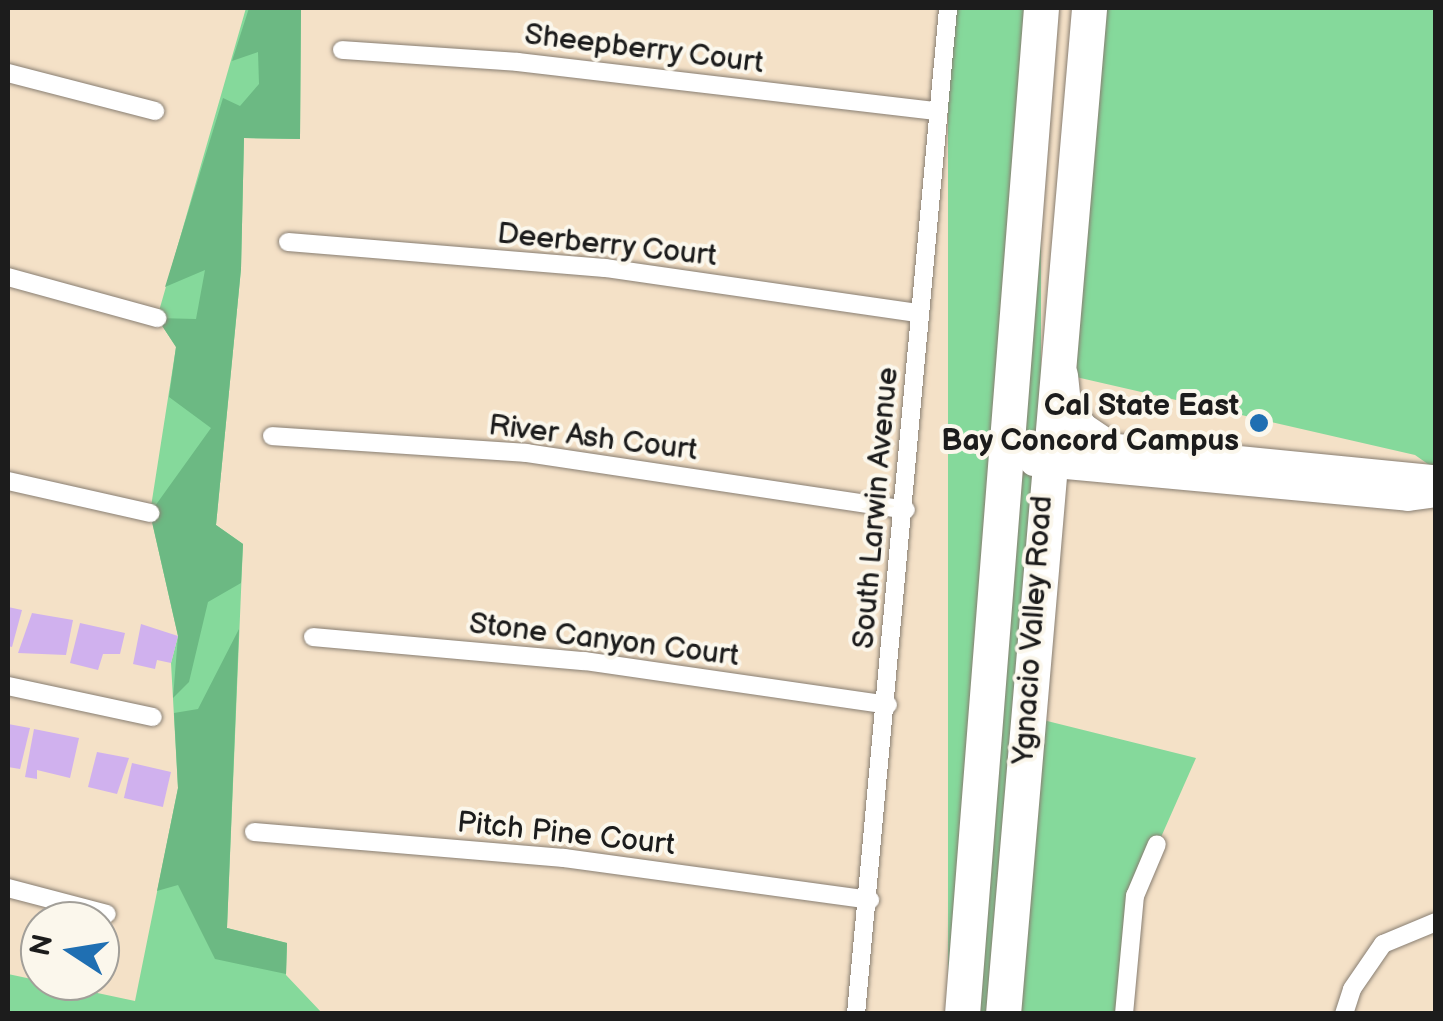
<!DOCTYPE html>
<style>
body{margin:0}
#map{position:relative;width:1443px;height:1021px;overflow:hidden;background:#f4e1c7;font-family:"Balsamiq Sans",sans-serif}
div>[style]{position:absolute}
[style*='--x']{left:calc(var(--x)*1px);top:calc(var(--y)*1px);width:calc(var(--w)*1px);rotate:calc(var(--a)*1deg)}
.green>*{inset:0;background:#85d99b;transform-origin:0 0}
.forest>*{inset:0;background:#6cb983}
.building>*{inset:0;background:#d0b1ee;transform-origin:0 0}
.roads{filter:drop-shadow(0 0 2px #887e72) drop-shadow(0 0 2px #887e72)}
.street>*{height:18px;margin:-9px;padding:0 9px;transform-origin:9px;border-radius:9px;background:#fff}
.secondary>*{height:28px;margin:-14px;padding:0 14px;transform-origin:14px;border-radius:14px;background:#fff}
.highway>*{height:35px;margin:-17.5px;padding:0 17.5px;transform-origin:17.5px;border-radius:17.5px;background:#fff}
.dots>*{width:28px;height:28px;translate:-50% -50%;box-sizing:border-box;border:5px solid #fbf7ec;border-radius:50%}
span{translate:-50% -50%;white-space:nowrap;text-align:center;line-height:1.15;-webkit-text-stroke:8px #fbf7ec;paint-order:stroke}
.street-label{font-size:30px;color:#1c1c1c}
.poi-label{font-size:30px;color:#1c1c1c;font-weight:700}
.right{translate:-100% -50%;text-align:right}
.frame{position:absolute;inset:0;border:10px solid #1c1c1c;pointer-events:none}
.north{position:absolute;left:20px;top:901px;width:100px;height:100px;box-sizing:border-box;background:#fbf7ec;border:2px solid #a29f99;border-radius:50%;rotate:282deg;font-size:28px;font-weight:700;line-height:40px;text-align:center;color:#1c1c1c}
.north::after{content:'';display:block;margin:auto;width:35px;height:45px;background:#1f6fb2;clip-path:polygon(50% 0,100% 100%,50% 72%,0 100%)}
</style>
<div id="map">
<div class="green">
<i style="clip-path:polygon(246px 8px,301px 8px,300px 139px,244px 138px,241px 269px,216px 525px,243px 544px,227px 928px,287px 943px,286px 975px,322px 1013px,8px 1014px,8px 974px,135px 1001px,178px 788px,171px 663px,178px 636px,150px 513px,176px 347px,157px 318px)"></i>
<i style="left:948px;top:8px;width:93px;height:1010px"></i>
<i style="clip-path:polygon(1095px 8px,1435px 8px,1435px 469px,1415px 455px,1076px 377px)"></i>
<i style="clip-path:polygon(1027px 716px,1196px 758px,1135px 896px,1124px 1013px,1003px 1014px)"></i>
</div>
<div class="forest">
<i style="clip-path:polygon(249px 8px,301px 8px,300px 139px,244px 138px,241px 269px,216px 525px,243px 544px,241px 583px,208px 602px,189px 682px,173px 698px,178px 636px,150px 513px,211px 428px,169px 397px,176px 347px,157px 318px,196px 319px,205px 270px,165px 287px,223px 98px,240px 106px,259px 84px,258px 52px,232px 61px)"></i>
<i style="clip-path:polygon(239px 629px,227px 928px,287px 943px,286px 974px,215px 959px,178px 885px,157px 891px,178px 788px,174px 713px,198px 709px)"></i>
</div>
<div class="building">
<i style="clip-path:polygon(8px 607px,22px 610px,12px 647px,8px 646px)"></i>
<i style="clip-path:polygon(32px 613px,73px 620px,66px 655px,18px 653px)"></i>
<i style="clip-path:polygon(80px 623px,125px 633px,120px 654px,103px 654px,98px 670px,70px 663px)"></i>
<i style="clip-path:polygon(141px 624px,178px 636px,171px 663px,157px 660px,155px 669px,133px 664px)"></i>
<i style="clip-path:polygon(8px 724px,30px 728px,20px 769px,8px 767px)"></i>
<i style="clip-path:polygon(34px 729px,79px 738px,70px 778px,37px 770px,37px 779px,25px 777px)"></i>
<i style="clip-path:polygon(97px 752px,129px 758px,117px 794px,88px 787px)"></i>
<i style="left:132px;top:763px;width:40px;height:36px;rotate:13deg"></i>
</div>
<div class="roads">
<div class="street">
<i style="--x:342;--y:50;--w:176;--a:3.9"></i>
<i style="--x:518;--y:62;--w:423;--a:6.7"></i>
<i style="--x:8;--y:73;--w:152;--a:14.5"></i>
<i style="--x:288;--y:242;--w:318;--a:4.7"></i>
<i style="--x:605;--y:268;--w:317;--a:8.2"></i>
<i style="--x:8;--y:277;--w:155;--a:15.4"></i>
<i style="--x:272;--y:436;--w:255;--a:3.8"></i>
<i style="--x:526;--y:453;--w:384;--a:8.5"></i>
<i style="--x:8;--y:481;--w:146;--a:12.7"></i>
<i style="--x:313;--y:637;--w:272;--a:5.1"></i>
<i style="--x:584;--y:661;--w:307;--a:8.2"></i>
<i style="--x:8;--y:686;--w:148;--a:12.1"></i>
<i style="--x:254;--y:832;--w:311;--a:4.8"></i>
<i style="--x:564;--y:858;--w:309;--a:7.8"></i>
<i style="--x:8;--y:888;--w:102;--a:14.7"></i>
<i style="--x:856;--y:1014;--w:1010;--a:-84.77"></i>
<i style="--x:1124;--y:1014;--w:119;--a:-84.7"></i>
<i style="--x:1135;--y:896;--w:56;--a:-67.1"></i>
<i style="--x:1344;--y:1014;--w:26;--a:-72"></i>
<i style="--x:1352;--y:989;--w:55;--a:-55.4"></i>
<i style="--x:1383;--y:944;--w:57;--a:-22.5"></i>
</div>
<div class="secondary">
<i style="--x:1008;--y:454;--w:41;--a:-15.8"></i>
<i style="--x:1047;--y:443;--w:29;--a:2"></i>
<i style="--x:1076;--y:444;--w:362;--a:5.6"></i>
<i style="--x:1034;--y:462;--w:376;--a:5.3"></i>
<i style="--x:1408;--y:497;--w:28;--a:-8"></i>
</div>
<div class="highway">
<i style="--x:1060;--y:375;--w:27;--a:84"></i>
<i style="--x:1063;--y:402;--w:32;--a:58"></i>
<i style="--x:1080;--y:429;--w:30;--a:34"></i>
<i style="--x:962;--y:1014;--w:1009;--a:-85.51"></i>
<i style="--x:1003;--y:1014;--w:1010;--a:-85.11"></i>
</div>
</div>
<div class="dots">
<i style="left:1259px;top:423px;background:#1f6fb2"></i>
</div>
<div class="street-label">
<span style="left:644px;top:49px;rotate:7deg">Sheepberry Court</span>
<span style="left:607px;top:245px;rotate:6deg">Deerberry Court</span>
<span style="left:593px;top:438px;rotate:7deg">River Ash Court</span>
<span style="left:876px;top:508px;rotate:-85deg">South Larwin Avenue</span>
<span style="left:1033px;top:630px;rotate:-86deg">Ygnacio Valley Road</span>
<span style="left:604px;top:640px;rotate:7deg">Stone Canyon Court</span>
<span style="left:566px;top:834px;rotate:6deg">Pitch Pine Court</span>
</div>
<div class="poi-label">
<span class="right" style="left:1239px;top:423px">Cal State East<br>Bay Concord Campus</span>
</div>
<div class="frame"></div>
<div class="north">N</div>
</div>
